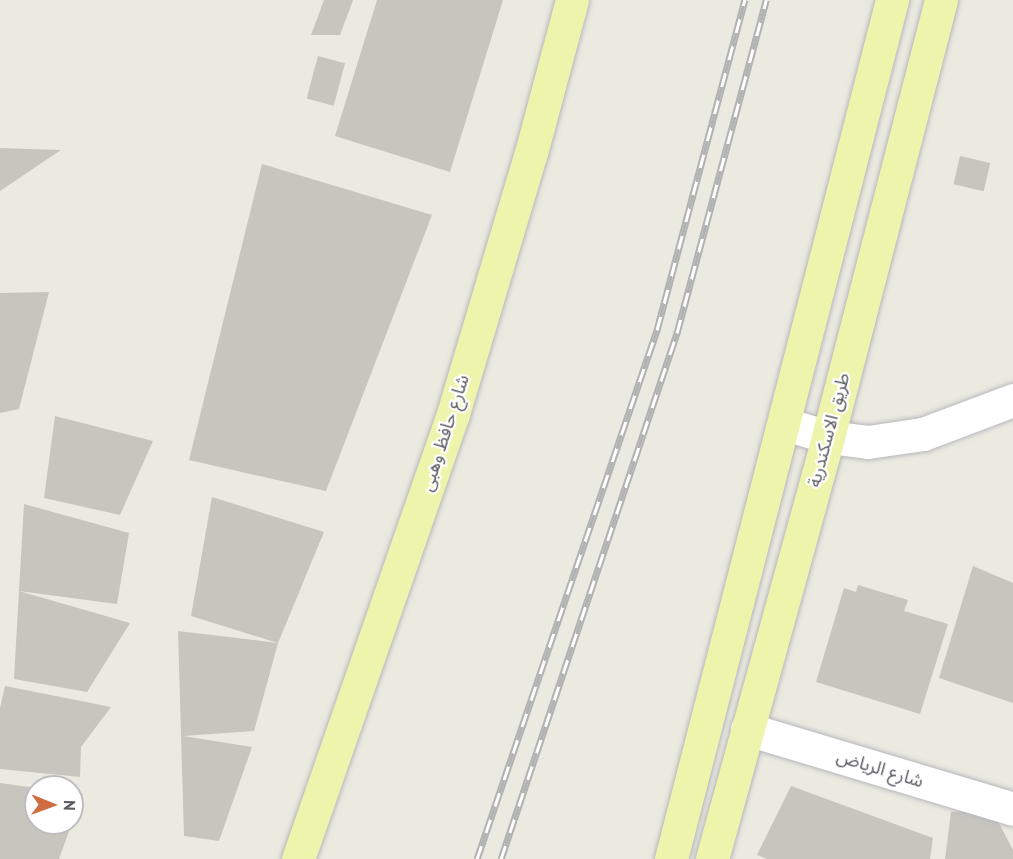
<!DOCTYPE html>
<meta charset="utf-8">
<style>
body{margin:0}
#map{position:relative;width:1013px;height:859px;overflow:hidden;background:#eaeae1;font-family:"PT Sans","Noto Sans Arabic",sans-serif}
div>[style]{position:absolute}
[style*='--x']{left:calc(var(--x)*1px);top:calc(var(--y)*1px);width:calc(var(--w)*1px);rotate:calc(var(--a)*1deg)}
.building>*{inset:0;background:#c6c5be;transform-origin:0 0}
.roads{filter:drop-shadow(0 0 2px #b7b7bc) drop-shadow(0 0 2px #b7b7bc)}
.minor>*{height:33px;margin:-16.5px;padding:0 16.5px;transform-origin:16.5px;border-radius:16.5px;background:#fff}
.major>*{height:33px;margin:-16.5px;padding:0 16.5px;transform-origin:16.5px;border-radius:16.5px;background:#eff4ad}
.rail>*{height:7px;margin-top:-3.5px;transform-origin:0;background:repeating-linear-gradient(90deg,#fff 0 14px,#b1b2b2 0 28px);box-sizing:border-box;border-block:2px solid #b1b2b2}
span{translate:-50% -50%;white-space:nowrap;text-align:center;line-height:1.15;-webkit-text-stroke:4.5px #fff;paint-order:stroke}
.street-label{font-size:18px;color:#5a5b60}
.north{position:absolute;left:24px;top:775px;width:60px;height:60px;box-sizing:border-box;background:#fff;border:2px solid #bdbdbf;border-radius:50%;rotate:91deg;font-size:16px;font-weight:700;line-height:24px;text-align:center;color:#5a5b60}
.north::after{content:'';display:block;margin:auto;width:21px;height:27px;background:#d16c40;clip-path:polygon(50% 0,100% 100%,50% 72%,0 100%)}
</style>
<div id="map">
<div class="building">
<i style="clip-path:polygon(324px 0,353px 0,340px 35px,311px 35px)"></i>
<i style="clip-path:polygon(377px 0,503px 0,450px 172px,335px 136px)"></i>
<i style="left:318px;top:56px;width:28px;height:44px;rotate:15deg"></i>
<i style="clip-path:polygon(0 148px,61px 150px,0 191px)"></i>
<i style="left:960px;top:156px;width:31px;height:29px;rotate:13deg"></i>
<i style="clip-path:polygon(262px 164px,432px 215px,326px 491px,189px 460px)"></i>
<i style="clip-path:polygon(49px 292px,19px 409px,0 413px,0 293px)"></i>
<i style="clip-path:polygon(55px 416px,153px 441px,120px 515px,44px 498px)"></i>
<i style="clip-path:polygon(212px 497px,324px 532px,278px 643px,254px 731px,183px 736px,252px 747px,219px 841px,184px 836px,178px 631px,278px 643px,191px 616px)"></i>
<i style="clip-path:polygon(24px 504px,129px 533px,117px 604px,19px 591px)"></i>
<i style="clip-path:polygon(973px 566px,1013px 583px,1013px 703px,939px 678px)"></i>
<i style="clip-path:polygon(858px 585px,908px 600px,904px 611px,948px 624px,920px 714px,816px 682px,844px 588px,856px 592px)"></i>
<i style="clip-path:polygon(19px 591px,130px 623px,87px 692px,14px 679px)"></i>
<i style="clip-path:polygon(5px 686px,111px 707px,81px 747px,80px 777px,0 769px,0 708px)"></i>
<i style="clip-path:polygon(0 783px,36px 788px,36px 823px,72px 823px,59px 859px,0 859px)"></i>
<i style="clip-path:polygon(791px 786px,933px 838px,930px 859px,767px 859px,757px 855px)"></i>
<i style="clip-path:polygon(72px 793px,83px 794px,72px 823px)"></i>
<i style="clip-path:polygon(992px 810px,1013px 850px,1013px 859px,945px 859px,951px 812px)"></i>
</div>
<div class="roads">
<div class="minor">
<i style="--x:785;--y:424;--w:45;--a:16.8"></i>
<i style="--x:828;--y:437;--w:40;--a:7.1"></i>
<i style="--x:868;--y:442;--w:56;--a:-8.3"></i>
<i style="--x:923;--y:434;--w:96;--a:-20.7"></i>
<i style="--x:747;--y:729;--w:278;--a:16.7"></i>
</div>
<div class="major">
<i style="--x:298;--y:859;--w:471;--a:-70.8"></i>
<i style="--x:453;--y:414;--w:272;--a:-73.4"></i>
<i style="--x:531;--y:153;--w:158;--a:-75"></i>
<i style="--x:671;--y:859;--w:887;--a:-75.57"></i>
<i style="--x:712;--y:859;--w:438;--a:-74.6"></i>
<i style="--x:828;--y:437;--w:451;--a:-75.5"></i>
</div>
</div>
<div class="rail">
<i style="--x:477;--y:859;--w:559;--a:-71.21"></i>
<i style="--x:657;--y:330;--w:342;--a:-75.1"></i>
<i style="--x:501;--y:859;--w:555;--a:-71.5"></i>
<i style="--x:677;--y:333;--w:345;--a:-75"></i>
</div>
<div class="street-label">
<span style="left:829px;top:430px;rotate:-75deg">طريق الاسكندرية</span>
<span style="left:445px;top:433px;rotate:-72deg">شارع حافظ وهبى</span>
<span style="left:880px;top:769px;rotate:17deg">شارع الرياض</span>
</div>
<div class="north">N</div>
</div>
